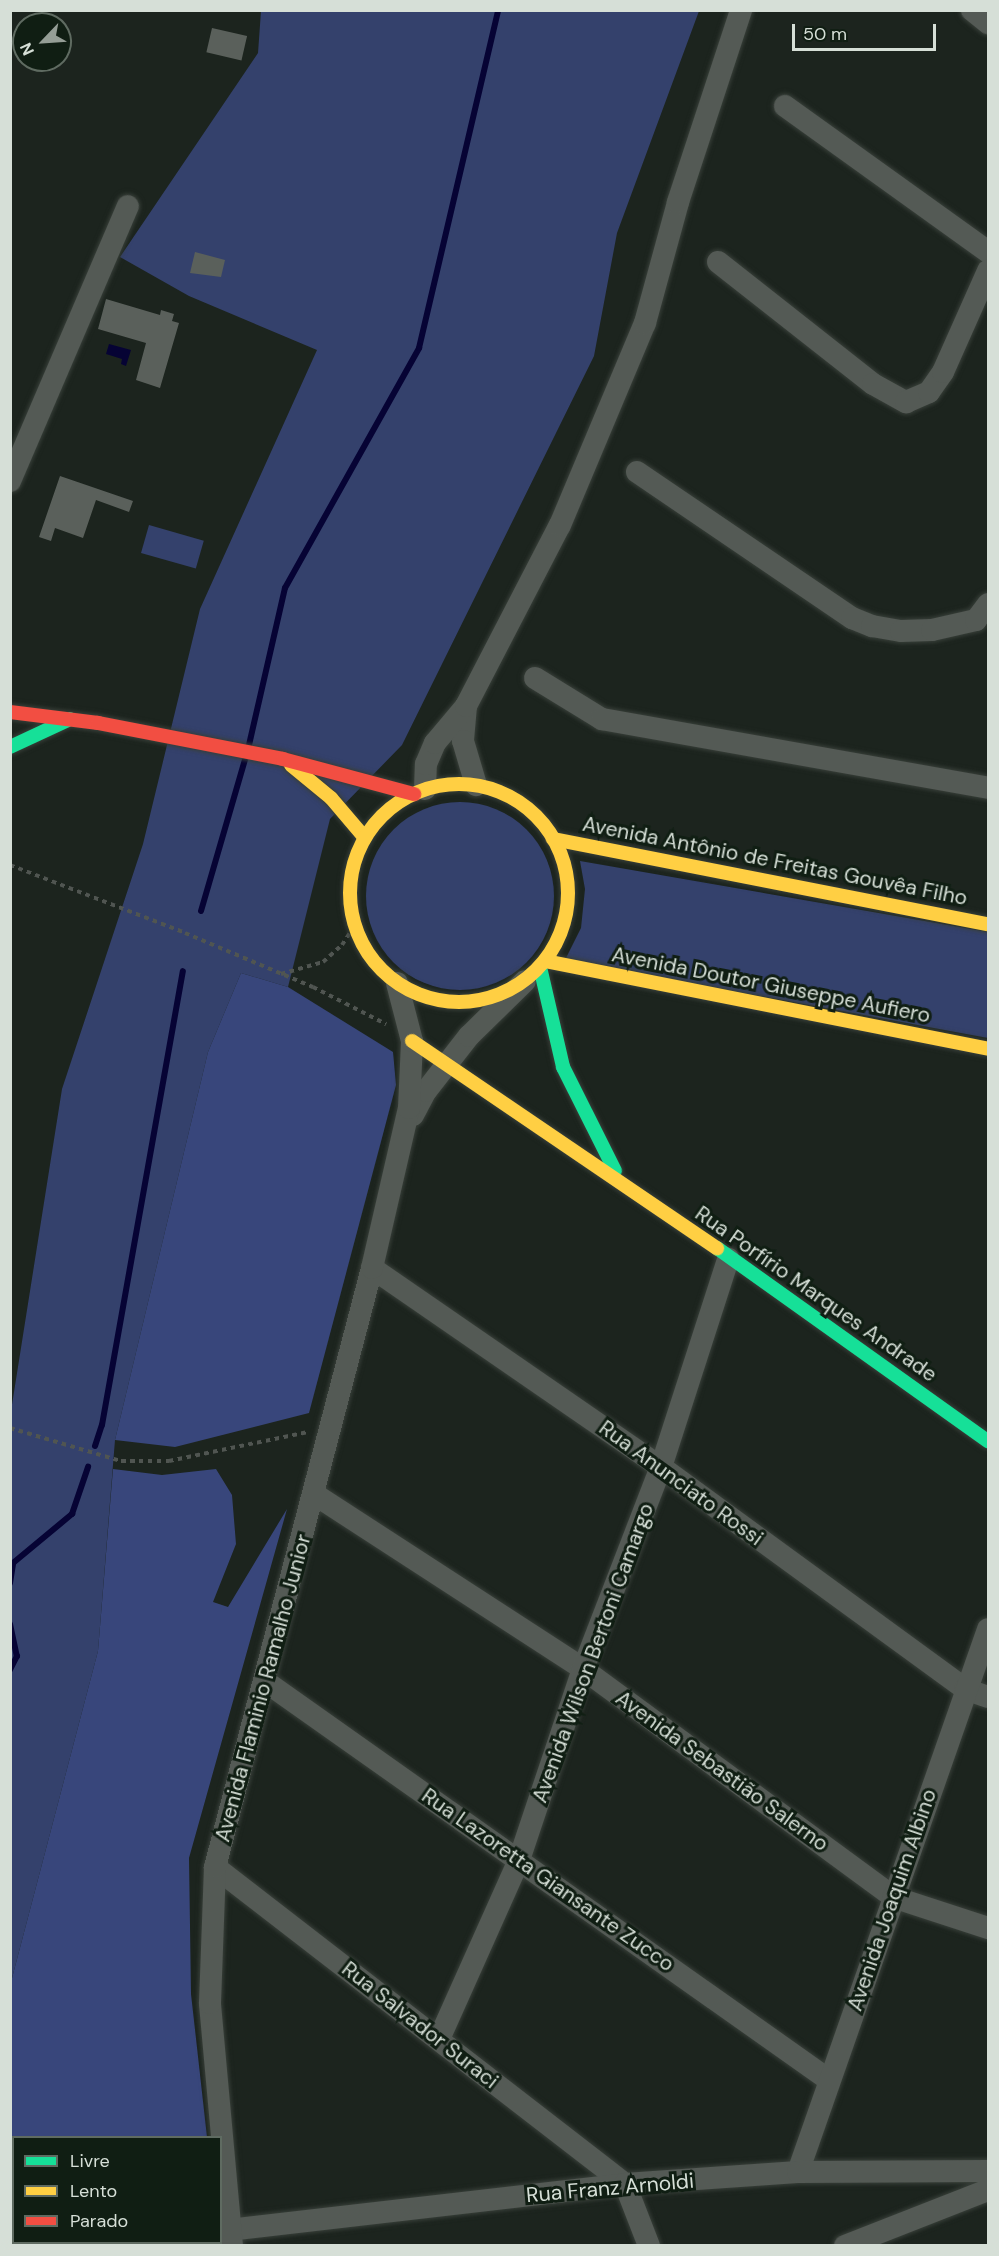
<!DOCTYPE html>
<meta charset="utf-8">
<style>
body{margin:0}
#map{position:relative;width:999px;height:2256px;overflow:hidden;background:#1c241e;font-family:"DM Sans",sans-serif}
div>[style]{position:absolute}
[style*='--x']{left:calc(var(--x)*1px);top:calc(var(--y)*1px);width:calc(var(--w)*1px);rotate:calc(var(--a)*1deg)}
.green>*{inset:0;background:#34416c;transform-origin:0 0}
.round{border-radius:50%}
.forest>*{inset:0;background:#38467b}
.water>*{inset:0;background:#060334}
.stream>*{height:6px;margin:-3px;padding:0 3px;transform-origin:3px;border-radius:3px;background:#060334}
.building>*{inset:0;background:#5a605b;transform-origin:0 0}
.path>*{height:4px;margin-top:-2px;transform-origin:0;background:repeating-linear-gradient(90deg,#505551 0 4.5px,transparent 0 9px)}
.roads{filter:drop-shadow(0 0 2px #383f39) drop-shadow(0 0 2px #383f39)}
.street>*{height:22px;margin:-11px;padding:0 11px;transform-origin:11px;border-radius:11px;background:#545a55}
.fast>*{height:14px;margin:-7px;padding:0 7px;transform-origin:7px;border-radius:7px;background:#16e098}
.slow>*{height:14px;margin:-7px;padding:0 7px;transform-origin:7px;border-radius:7px;background:#ffcf43}
.slow>.ring{margin:-7px;padding:0;box-sizing:content-box;background:none;border:14px solid #ffcf43;border-radius:50%}
.jam>*{height:14px;margin:-7px;padding:0 7px;transform-origin:7px;border-radius:7px;background:#f24e42}
span{translate:-50% -50%;white-space:nowrap;text-align:center;line-height:1.15;-webkit-text-stroke:6px #101e13;paint-order:stroke}
.street-label{font-size:21px;color:#d6dfd7}
.frame{position:absolute;inset:0;border:12px solid #d6dfd7;pointer-events:none}
.legend{position:absolute;left:12px;top:2136px;width:210px;height:108px;box-sizing:border-box;background:#101e13;border:2px solid #5f6b61;margin:0;padding:8px 10px;list-style:none;font-size:18px;color:#d6dfd7}
.legend li{display:flex;align-items:center;gap:12px;height:30px}
.legend b{width:30px;border:2px solid #5f6b61}
.north{position:absolute;left:12px;top:12px;width:60px;height:60px;box-sizing:border-box;background:#101e13;border:2px solid #5f6b61;border-radius:50%;rotate:245deg;font-size:16px;font-weight:700;line-height:24px;text-align:center;color:#d6dfd7}
.north::after{content:'';display:block;margin:auto;width:21px;height:27px;background:#959e96;clip-path:polygon(50% 0,100% 100%,50% 72%,0 100%)}
.scale{position:absolute;left:792px;top:24px;width:144px;height:27px;box-sizing:border-box;border:3px solid #d6dfd7;border-top:0;padding-left:8px;font-size:18px;line-height:21px;white-space:nowrap;color:#d6dfd7;-webkit-text-stroke:4px #101e13;paint-order:stroke}
</style>
<div id="map">
<div class="green">
<i style="clip-path:polygon(261px 11px,699px 11px,617px 233px,594px 356px,402px 745px,330px 819px,288px 987px,241px 973px,208px 1052px,115px 1440px,98px 1651px,11px 1982px,11px 1411px,62px 1089px,143px 844px,200px 609px,317px 350px,189px 296px,120px 257px,258px 53px)"></i>
<i style="left:149px;top:525px;width:57px;height:29px;rotate:16deg"></i>
<i class="round" style="left:366px;top:802px;width:188px;height:188px"></i>
<i style="clip-path:polygon(580px 861px,988px 932px,988px 1038px,565px 960px,581px 928px,585px 889px)"></i>
<i style="clip-path:polygon(13px 2229px,14px 2242px,58px 2243px,11px 2245px)"></i>
</div>
<div class="forest">
<i style="clip-path:polygon(241px 973px,288px 987px,393px 1052px,396px 1085px,309px 1413px,175px 1447px,115px 1440px,208px 1052px)"></i>
<i style="clip-path:polygon(113px 1469px,162px 1475px,216px 1469px,232px 1495px,236px 1544px,213px 1602px,228px 1607px,287px 1509px,189px 1858px,191px 1994px,207px 2137px,14px 2138px,11px 2230px,11px 1982px,98px 1651px)"></i>
</div>
<div class="water">
<i style="clip-path:polygon(109px 344px,131px 350px,126px 366px,121px 364px,122px 359px,106px 354px)"></i>
</div>
<div class="stream">
<i style="--x:249;--y:745;--w:161;--a:-77.1"></i>
<i style="--x:285;--y:588;--w:275;--a:-60.8"></i>
<i style="--x:419;--y:348;--w:347;--a:-76.8"></i>
<i style="--x:201;--y:911;--w:157;--a:-73.8"></i>
<i style="--x:95;--y:1446;--w:22;--a:-72"></i>
<i style="--x:102;--y:1425;--w:461;--a:-79.9"></i>
<i style="--x:10;--y:1583;--w:20;--a:-81"></i>
<i style="--x:13;--y:1563;--w:77;--a:-39.7"></i>
<i style="--x:72;--y:1514;--w:50;--a:-71.2"></i>
<i style="--x:10;--y:1624;--w:33;--a:78"></i>
<i style="--x:17;--y:1656;--w:16;--a:117"></i>
</div>
<div class="building">
<i style="left:212px;top:28px;width:36px;height:25px;rotate:13deg"></i>
<i style="clip-path:polygon(195px 252px,225px 260px,221px 277px,190px 273px)"></i>
<i style="clip-path:polygon(106px 299px,160px 315px,161px 310px,174px 314px,172px 321px,179px 323px,160px 388px,136px 380px,146px 343px,98px 329px)"></i>
<i style="clip-path:polygon(60px 476px,133px 501px,129px 512px,96px 500px,83px 538px,55px 528px,51px 541px,39px 537px)"></i>
</div>
<div class="path">
<i style="--x:10;--y:865;--w:188;--a:21.2"></i>
<i style="--x:185;--y:933;--w:139;--a:22.9"></i>
<i style="--x:313;--y:987;--w:82;--a:26.9"></i>
<i style="--x:281;--y:974;--w:44;--a:-15.9"></i>
<i style="--x:323;--y:962;--w:25;--a:-42"></i>
<i style="--x:342;--y:945;--w:24;--a:-57"></i>
<i style="--x:10;--y:1428;--w:116;--a:16.6"></i>
<i style="--x:121;--y:1461;--w:48;--a:0"></i>
<i style="--x:169;--y:1461;--w:142;--a:-11.8"></i>
</div>
<div class="roads">
<div class="street">
<i style="--x:972;--y:10;--w:21;--a:39"></i>
<i style="--x:785;--y:106;--w:250;--a:35.7"></i>
<i style="--x:718;--y:262;--w:197;--a:38.2"></i>
<i style="--x:873;--y:384;--w:38;--a:29"></i>
<i style="--x:906;--y:402;--w:25;--a:-23"></i>
<i style="--x:929;--y:392;--w:24;--a:-55"></i>
<i style="--x:943;--y:372;--w:111;--a:-66"></i>
<i style="--x:637;--y:472;--w:260;--a:34.2"></i>
<i style="--x:852;--y:618;--w:22;--a:22"></i>
<i style="--x:872;--y:626;--w:29;--a:10"></i>
<i style="--x:901;--y:631;--w:31;--a:-2"></i>
<i style="--x:932;--y:630;--w:45;--a:-12.8"></i>
<i style="--x:976;--y:620;--w:20;--a:-53"></i>
<i style="--x:10;--y:481;--w:299;--a:-66.8"></i>
<i style="--x:535;--y:678;--w:79;--a:31.5"></i>
<i style="--x:602;--y:719;--w:392;--a:10.1"></i>
<i style="--x:466;--y:706;--w:35;--a:95"></i>
<i style="--x:463;--y:741;--w:46;--a:73.5"></i>
<i style="--x:425;--y:789;--w:25;--a:-88"></i>
<i style="--x:426;--y:764;--w:23;--a:-67"></i>
<i style="--x:435;--y:743;--w:48;--a:-50"></i>
<i style="--x:466;--y:706;--w:204;--a:-62.6"></i>
<i style="--x:560;--y:525;--w:219;--a:-67.2"></i>
<i style="--x:645;--y:323;--w:125;--a:-74.7"></i>
<i style="--x:678;--y:202;--w:202;--a:-71.8"></i>
<i style="--x:413;--y:1115;--w:27;--a:-62"></i>
<i style="--x:426;--y:1091;--w:70;--a:-52"></i>
<i style="--x:469;--y:1036;--w:78;--a:-44.5"></i>
<i style="--x:372;--y:1268;--w:351;--a:34.6"></i>
<i style="--x:661;--y:1467;--w:376;--a:36.1"></i>
<i style="--x:965;--y:1689;--w:24;--a:19"></i>
<i style="--x:314;--y:1494;--w:321;--a:33"></i>
<i style="--x:583;--y:1669;--w:385;--a:36.3"></i>
<i style="--x:893;--y:1897;--w:100;--a:18.1"></i>
<i style="--x:266;--y:1682;--w:689;--a:35.26"></i>
<i style="--x:215;--y:1867;--w:518;--a:37.71"></i>
<i style="--x:625;--y:2184;--w:66;--a:68.8"></i>
<i style="--x:439;--y:2039;--w:196;--a:-65.9"></i>
<i style="--x:519;--y:1860;--w:201;--a:-71.5"></i>
<i style="--x:583;--y:1669;--w:217;--a:-68.9"></i>
<i style="--x:661;--y:1467;--w:219;--a:-72.1"></i>
<i style="--x:798;--y:2172;--w:575;--a:-70.71"></i>
<i style="--x:220;--y:2231;--w:408;--a:-6.6"></i>
<i style="--x:625;--y:2184;--w:173;--a:-4"></i>
<i style="--x:798;--y:2172;--w:190;--a:-0.3"></i>
<i style="--x:138;--y:2246;--w:17;--a:-13"></i>
<i style="--x:232;--y:2246;--w:244;--a:-95.2"></i>
<i style="--x:210;--y:2003;--w:136;--a:-87.9"></i>
<i style="--x:215;--y:1867;--w:619;--a:-75.31"></i>
<i style="--x:372;--y:1268;--w:164;--a:-77"></i>
<i style="--x:409;--y:1108;--w:67;--a:-87.4"></i>
<i style="--x:412;--y:1041;--w:60;--a:-104.5"></i>
<i style="--x:845;--y:2246;--w:154;--a:-21.4"></i>
</div>
<div class="fast">
<i style="--x:10;--y:747;--w:66;--a:-25"></i>
<i style="--x:540;--y:967;--w:103;--a:77"></i>
<i style="--x:563;--y:1067;--w:116;--a:63.4"></i>
<i style="--x:717;--y:1248;--w:333;--a:35.5"></i>
</div>
<div class="slow">
<i style="--x:291;--y:765;--w:52;--a:39.5"></i>
<i style="--x:331;--y:798;--w:52;--a:49.6"></i>
<i class="ring" style="left:350px;top:784px;width:204px;height:204px"></i>
<i style="--x:553;--y:839;--w:443;--a:11.1"></i>
<i style="--x:545;--y:961;--w:452;--a:11.2"></i>
<i style="--x:412;--y:1041;--w:369;--a:34.2"></i>
</div>
<div class="jam">
<i style="--x:10;--y:712;--w:89;--a:7.1"></i>
<i style="--x:98;--y:723;--w:188;--a:11"></i>
<i style="--x:283;--y:759;--w:136;--a:15"></i>
</div>
</div>
<div class="street-label">
<span style="left:775px;top:861px;rotate:11deg">Avenida Antônio de Freitas Gouvêa Filho</span>
<span style="left:771px;top:985px;rotate:11deg">Avenida Doutor Giuseppe Aufiero</span>
<span style="left:816px;top:1294px;rotate:35deg">Rua Porfírio Marques Andrade</span>
<span style="left:681px;top:1483px;rotate:36deg">Rua Anunciato Rossi</span>
<span style="left:593px;top:1653px;rotate:-70deg">Avenida Wilson Bertoni Camargo</span>
<span style="left:263px;top:1688px;rotate:-75deg">Avenida Flaminio Ramalho Junior</span>
<span style="left:722px;top:1771px;rotate:36deg">Avenida Sebastião Salerno</span>
<span style="left:548px;top:1880px;rotate:35deg">Rua Lazoretta Giansante Zucco</span>
<span style="left:892px;top:1900px;rotate:-71deg">Avenida Joaquim Albino</span>
<span style="left:420px;top:2025px;rotate:38deg">Rua Salvador Suraci</span>
<span style="left:610px;top:2188px;rotate:-5deg">Rua Franz Arnoldi</span>
</div>
<div class="frame"></div>
<ul class="legend">
<li><b style="height:8px;background:#16e098"></b>Livre</li>
<li><b style="height:8px;background:#ffcf43"></b>Lento</li>
<li><b style="height:8px;background:#f24e42"></b>Parado</li>
</ul>
<div class="north">N</div>
<div class="scale">50 m</div>
</div>
